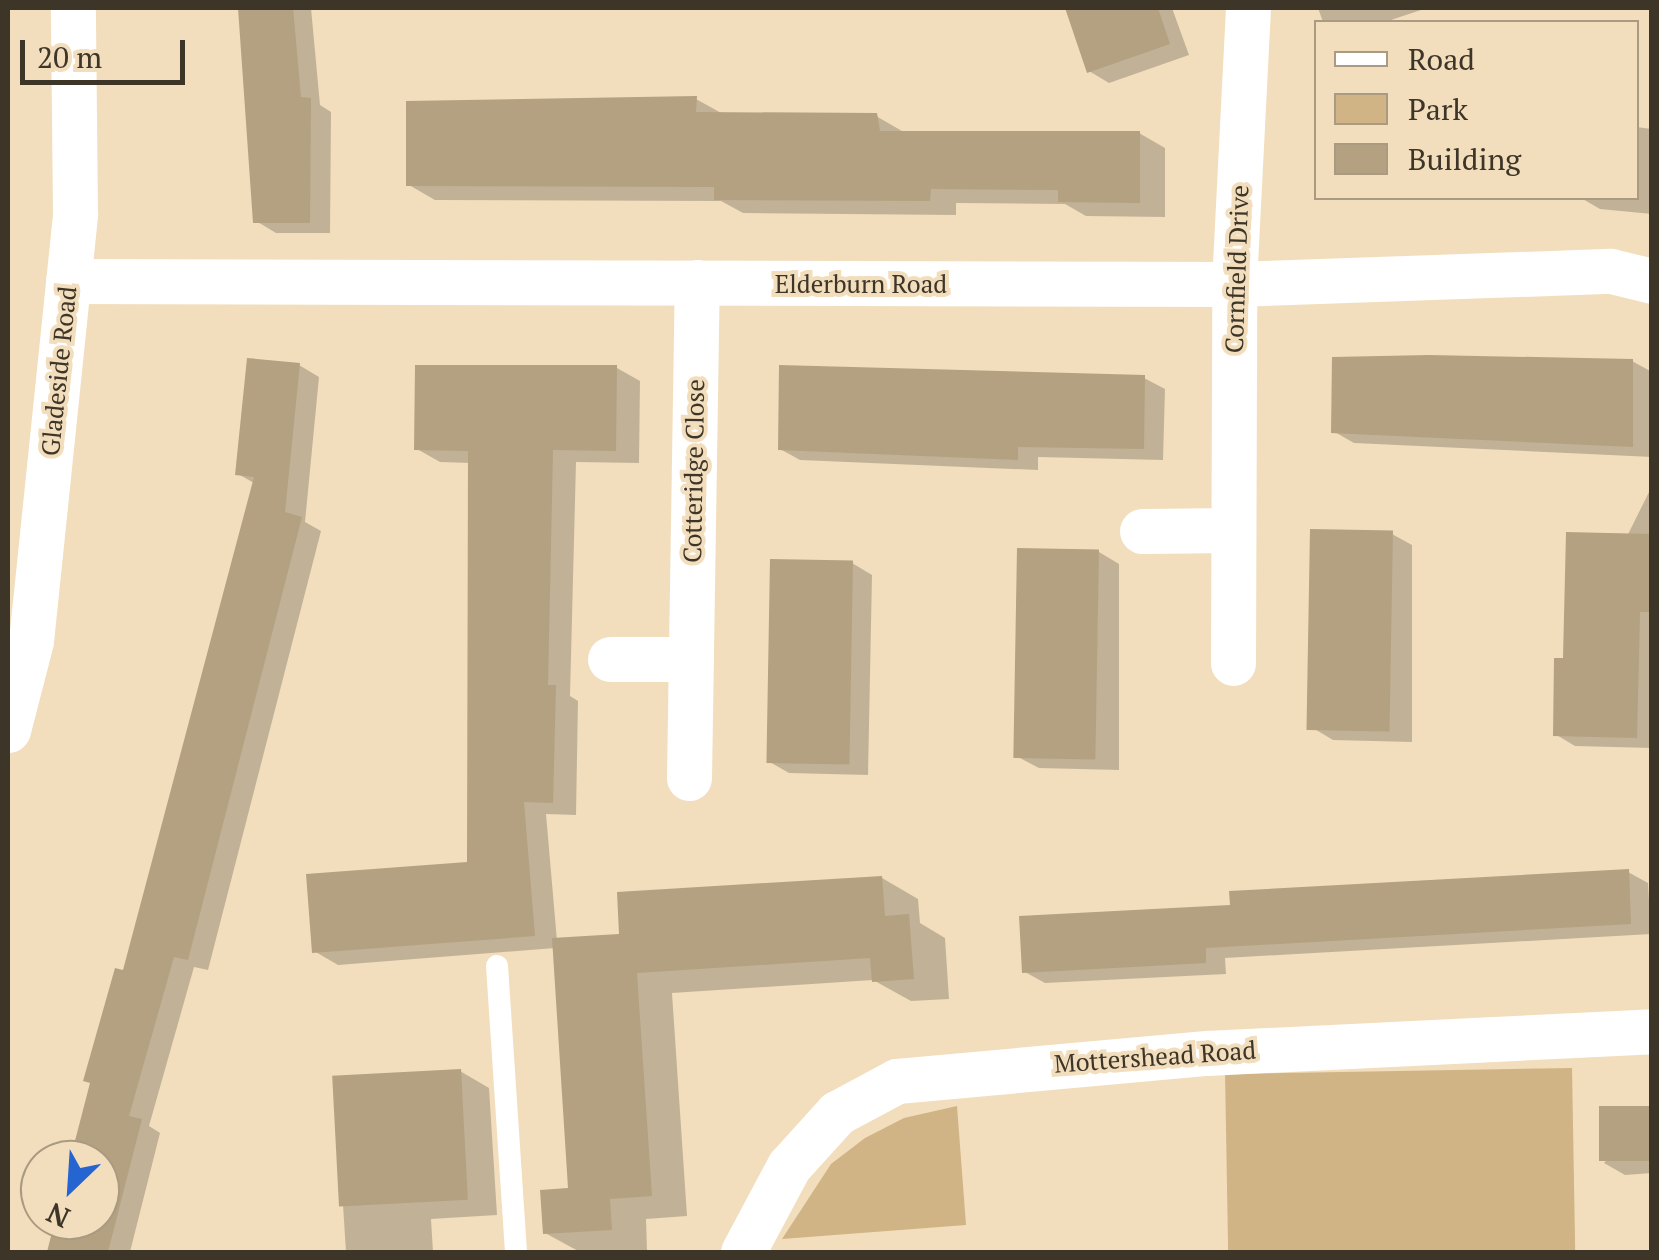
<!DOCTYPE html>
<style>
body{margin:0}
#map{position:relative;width:1659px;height:1260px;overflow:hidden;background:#f2debc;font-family:"PT Serif",serif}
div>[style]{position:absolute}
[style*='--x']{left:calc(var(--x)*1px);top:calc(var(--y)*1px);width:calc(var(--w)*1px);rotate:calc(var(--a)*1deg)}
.green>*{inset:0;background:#d0b486;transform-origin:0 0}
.shadow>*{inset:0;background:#0003}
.building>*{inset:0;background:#b3a181;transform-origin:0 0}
.service>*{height:22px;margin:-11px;padding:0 11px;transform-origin:11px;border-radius:11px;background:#fff}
.minor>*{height:45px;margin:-22.5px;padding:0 22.5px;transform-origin:22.5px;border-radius:22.5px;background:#fff}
span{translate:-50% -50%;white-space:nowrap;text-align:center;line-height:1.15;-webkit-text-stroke:8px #f2debc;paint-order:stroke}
.street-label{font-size:25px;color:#3d3528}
.frame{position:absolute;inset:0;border:10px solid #3d3528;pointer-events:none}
.legend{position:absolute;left:1314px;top:20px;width:325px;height:180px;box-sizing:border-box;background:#f2debc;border:2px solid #aa9a81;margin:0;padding:12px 18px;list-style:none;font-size:30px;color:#3d3528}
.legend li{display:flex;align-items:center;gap:20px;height:50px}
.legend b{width:50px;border:2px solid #aa9a81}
.north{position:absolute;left:20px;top:1140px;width:100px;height:100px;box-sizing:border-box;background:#f2debc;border:2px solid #aa9a81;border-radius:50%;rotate:205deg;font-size:28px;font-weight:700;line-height:40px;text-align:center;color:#3d3528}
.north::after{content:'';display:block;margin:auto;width:35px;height:45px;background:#2565d2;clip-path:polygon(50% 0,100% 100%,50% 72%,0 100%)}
.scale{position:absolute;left:20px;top:40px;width:165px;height:45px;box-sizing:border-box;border:5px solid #3d3528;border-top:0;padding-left:12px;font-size:30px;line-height:35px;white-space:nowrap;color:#3d3528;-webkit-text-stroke:8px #f2debc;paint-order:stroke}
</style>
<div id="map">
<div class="green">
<i style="left:1572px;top:1068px;width:184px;height:347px;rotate:89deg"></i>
<i style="clip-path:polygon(957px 1106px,966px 1225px,782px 1239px,831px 1164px,865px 1138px,904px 1118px)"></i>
</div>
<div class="shadow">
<i style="clip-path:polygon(240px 8px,311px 8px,320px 105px,331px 112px,330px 233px,276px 233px,256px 221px)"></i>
<i style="clip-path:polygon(1067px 8px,1172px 8px,1189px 55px,1109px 83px,1089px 71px)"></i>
<i style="clip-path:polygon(1318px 8px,1423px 8px,1424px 9px,1385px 22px,1323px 22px)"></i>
<i style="clip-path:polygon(696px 99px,723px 114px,876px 116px,902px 131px,1139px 133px,1165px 148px,1165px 217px,1086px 216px,1065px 204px,956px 203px,956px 215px,743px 213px,721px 201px,435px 200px,409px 185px)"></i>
<i style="clip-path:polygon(1636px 127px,1652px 129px,1652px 214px,1600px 209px,1581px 198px,1636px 198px)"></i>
<i style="clip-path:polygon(1336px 198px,1411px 198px,1411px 200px)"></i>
<i style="clip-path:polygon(1632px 361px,1652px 372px,1652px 457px,1354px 443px,1333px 431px)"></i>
<i style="clip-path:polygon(299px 365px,319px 377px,305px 522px,321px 531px,208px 970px,194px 967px,149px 1126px,160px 1133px,130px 1252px,49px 1252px,58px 1220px,100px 1220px,100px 1160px,73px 1160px,254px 483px,238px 474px)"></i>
<i style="clip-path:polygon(617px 368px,640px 381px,639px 463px,576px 462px,570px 696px,578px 701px,576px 815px,546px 814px,557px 941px,622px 936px,882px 878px,918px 899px,920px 923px,945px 938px,949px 999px,911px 1001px,873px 980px,672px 993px,687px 1216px,646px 1219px,647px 1250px,580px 1252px,545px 1233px,571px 1191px,555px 948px,338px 965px,314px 951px,470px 864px,471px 463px,440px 462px,417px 449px)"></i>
<i style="clip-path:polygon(1144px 378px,1165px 389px,1163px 460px,1038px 457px,1038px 470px,800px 460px,780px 449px)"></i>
<i style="clip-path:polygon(1652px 486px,1652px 748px,1575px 746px,1555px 734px,1565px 661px)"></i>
<i style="clip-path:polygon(1392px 534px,1412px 545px,1412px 742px,1333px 740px,1313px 728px)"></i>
<i style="clip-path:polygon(1099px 552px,1119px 564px,1119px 770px,1039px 768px,1018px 757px)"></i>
<i style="clip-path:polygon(852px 563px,872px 575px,868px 775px,789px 773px,768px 761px)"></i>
<i style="clip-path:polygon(1628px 872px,1648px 883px,1651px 934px,1225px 958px,1226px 974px,1045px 983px,1025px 972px,1233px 907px)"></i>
<i style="clip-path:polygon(460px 1071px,489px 1088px,497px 1215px,431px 1219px,433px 1252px,346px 1252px,335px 1080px)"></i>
<i style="clip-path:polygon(1652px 1109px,1652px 1173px,1625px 1175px,1604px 1163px)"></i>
</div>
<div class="building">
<i style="clip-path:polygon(238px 8px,293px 8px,301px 97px,311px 98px,310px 223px,253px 223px)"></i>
<i style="clip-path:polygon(1065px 8px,1158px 8px,1170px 44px,1087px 73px)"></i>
<i style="clip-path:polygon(697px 96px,696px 112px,877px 113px,880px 131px,1140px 131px,1140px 203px,1058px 202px,1058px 190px,931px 189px,930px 201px,714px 200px,714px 187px,406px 186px,406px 101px)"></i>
<i style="clip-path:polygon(1429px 355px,1633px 359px,1633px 447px,1331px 433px,1332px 357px)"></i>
<i style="clip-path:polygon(247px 358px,300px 363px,285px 512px,302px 517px,188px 960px,174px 957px,129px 1116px,142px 1119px,108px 1252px,47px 1252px,55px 1220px,100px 1220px,100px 1160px,70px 1160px,90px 1083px,83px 1081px,115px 968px,123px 970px,254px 477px,235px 475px)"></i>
<i style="clip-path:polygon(415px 365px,617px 365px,616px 451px,553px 450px,548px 685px,556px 685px,553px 803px,524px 802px,535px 936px,312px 953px,306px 874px,467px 862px,468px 451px,414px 450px)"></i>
<i style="clip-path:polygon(779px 365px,1145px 375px,1144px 449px,1018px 447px,1018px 460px,778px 450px)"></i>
<i style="left:1310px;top:529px;width:83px;height:201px;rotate:1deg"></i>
<i style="clip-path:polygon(1566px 532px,1651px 534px,1649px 612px,1640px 612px,1637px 738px,1553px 736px,1554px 658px,1563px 658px)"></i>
<i style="left:1017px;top:548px;width:82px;height:210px;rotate:1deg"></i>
<i style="left:770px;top:559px;width:83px;height:204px;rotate:1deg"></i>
<i style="clip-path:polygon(1629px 869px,1631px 924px,1206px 948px,1206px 963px,1022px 973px,1019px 916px,1230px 905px,1229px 891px)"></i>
<i style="clip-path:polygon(882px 876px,885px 916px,909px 914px,914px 979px,872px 982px,870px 958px,637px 973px,652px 1196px,610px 1199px,612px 1230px,543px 1234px,540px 1190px,568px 1188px,552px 938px,619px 934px,617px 892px)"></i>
<i style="left:461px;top:1069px;width:131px;height:129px;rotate:87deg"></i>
<i style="left:1652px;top:1106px;width:55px;height:53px;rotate:90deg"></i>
</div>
<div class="service">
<i style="--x:497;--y:966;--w:287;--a:86.2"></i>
</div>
<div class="minor">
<i style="--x:68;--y:281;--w:1166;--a:0.15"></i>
<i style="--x:1234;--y:284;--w:377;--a:-2"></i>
<i style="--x:1611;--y:271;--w:42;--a:13.7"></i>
<i style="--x:1142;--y:531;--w:91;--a:-0.6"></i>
<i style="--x:610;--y:659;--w:81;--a:0"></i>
<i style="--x:1233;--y:663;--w:379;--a:-89.8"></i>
<i style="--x:1234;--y:284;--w:276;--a:-87.1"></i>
<i style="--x:8;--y:730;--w:92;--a:-75.5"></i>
<i style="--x:31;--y:641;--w:430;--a:-84.1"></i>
<i style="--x:75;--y:213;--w:205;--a:-90.6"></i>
<i style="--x:689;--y:778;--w:496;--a:-89.1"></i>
<i style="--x:743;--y:1252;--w:98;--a:-61.9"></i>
<i style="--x:789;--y:1166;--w:72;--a:-47.8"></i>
<i style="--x:837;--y:1113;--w:68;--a:-28.1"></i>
<i style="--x:897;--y:1081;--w:311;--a:-5.2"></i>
<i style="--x:1207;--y:1053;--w:446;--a:-2.8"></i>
</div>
<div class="street-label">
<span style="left:1237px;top:269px;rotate:-88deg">Cornfield Drive</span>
<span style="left:861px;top:284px">Elderburn Road</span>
<span style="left:59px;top:371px;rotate:-84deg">Gladeside Road</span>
<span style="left:694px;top:471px;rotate:-89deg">Cotteridge Close</span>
<span style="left:1155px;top:1057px;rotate:-4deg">Mottershead Road</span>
</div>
<div class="frame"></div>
<ul class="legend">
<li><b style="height:12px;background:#fff"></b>Road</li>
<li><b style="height:28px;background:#d0b486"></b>Park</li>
<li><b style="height:28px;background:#b3a181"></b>Building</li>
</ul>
<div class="north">N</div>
<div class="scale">20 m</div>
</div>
